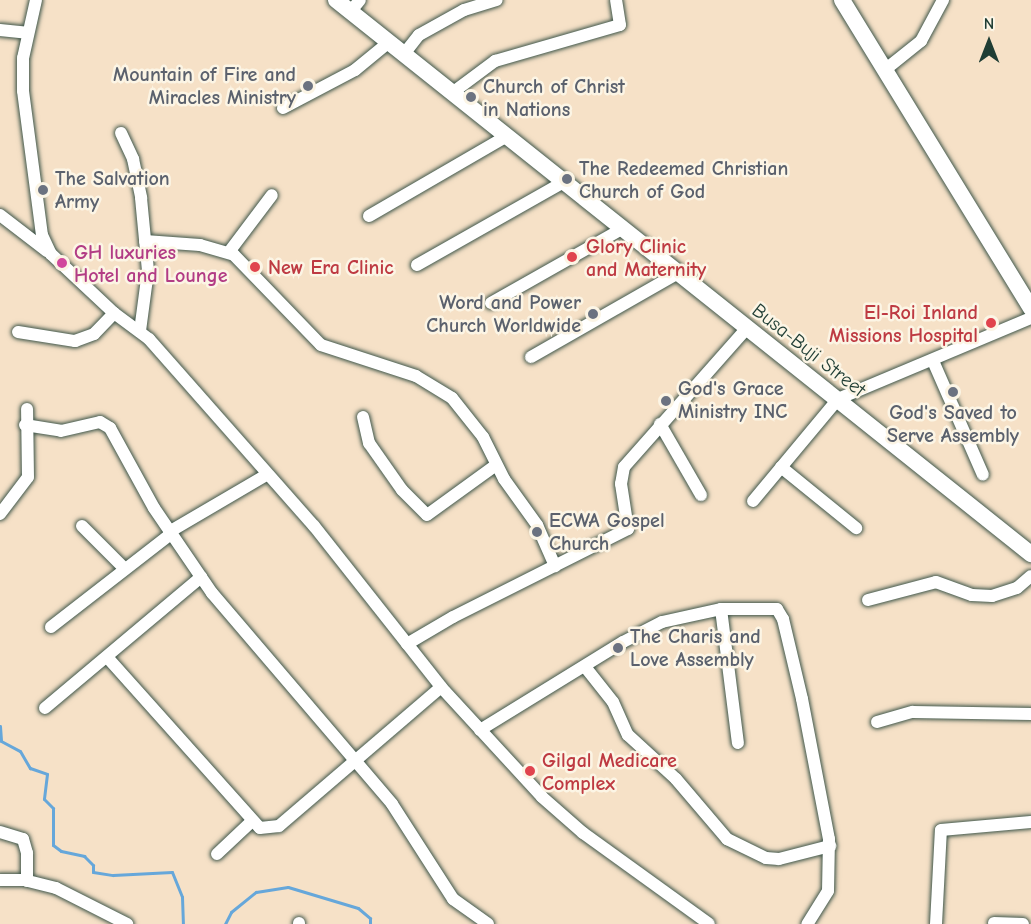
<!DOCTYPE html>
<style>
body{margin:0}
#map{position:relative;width:1031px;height:924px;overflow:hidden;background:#f6e1c7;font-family:"Comic Neue",sans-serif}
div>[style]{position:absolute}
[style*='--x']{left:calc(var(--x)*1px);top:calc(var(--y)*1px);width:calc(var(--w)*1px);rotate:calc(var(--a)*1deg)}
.stream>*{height:3px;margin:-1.5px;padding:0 1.5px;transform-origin:1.5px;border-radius:1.5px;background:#66a7da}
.roads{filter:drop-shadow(0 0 2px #3f564a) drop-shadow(0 0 2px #3f564a)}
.street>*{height:12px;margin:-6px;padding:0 6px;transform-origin:6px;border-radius:6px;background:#fff}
.secondary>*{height:16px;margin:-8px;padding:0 8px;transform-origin:8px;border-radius:8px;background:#fff}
.dots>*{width:16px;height:16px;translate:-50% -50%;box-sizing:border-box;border:3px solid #fcf5e5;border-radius:50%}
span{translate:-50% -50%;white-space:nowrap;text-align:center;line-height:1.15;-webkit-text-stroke:5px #fcf5e5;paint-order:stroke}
.worship-label{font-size:20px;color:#5b616d;font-weight:700}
.right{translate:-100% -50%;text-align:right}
.left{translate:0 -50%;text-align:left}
.health-label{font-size:20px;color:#be3a42;font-weight:700}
.hotel-label{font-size:20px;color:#b23c85;font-weight:700}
.street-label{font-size:20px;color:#1f3d34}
.north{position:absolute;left:959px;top:12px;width:60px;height:60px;-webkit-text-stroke:4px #fcf5e5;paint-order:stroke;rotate:0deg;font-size:16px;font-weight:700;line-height:24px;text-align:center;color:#1f3d34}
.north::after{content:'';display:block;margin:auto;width:21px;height:27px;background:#1f3d34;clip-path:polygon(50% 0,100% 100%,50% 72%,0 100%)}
</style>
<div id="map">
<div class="stream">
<i style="--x:0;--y:726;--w:15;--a:86"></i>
<i style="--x:1;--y:741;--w:21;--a:28"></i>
<i style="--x:20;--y:751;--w:20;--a:60"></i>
<i style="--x:30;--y:768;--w:18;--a:19"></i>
<i style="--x:47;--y:774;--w:25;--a:97"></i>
<i style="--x:44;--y:799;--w:13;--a:45"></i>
<i style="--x:53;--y:808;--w:37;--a:90"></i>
<i style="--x:53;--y:845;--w:10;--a:37"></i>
<i style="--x:61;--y:851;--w:24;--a:12"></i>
<i style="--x:84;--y:856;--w:13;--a:45"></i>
<i style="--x:93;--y:865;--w:7;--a:90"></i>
<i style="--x:93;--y:872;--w:20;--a:9"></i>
<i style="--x:113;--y:875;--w:59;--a:-2.9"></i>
<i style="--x:172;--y:872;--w:27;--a:68"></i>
<i style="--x:182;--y:897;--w:27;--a:88"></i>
<i style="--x:225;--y:924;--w:13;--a:-63"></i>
<i style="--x:231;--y:912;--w:32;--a:-39"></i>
<i style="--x:256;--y:892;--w:32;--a:-9"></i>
<i style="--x:288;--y:887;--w:73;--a:16.7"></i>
<i style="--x:358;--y:908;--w:16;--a:40"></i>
<i style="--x:370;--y:918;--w:6;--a:90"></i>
</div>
<div class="roads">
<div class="street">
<i style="--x:36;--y:0;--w:59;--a:102.6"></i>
<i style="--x:23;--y:58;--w:33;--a:90"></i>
<i style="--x:23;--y:91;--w:145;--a:82.5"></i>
<i style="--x:42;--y:235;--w:21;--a:65"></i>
<i style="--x:51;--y:254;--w:86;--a:43.1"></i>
<i style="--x:114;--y:313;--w:44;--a:36.6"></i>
<i style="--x:149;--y:339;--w:249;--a:48.6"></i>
<i style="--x:314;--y:526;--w:205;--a:51.7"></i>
<i style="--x:441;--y:687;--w:149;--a:47.4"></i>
<i style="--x:542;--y:797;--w:55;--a:41.3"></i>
<i style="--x:583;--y:833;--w:155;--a:35.8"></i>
<i style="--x:351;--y:11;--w:14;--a:-51"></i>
<i style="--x:0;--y:30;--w:27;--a:6"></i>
<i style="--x:404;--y:54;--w:24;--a:-52"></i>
<i style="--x:419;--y:35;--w:51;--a:-29.1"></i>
<i style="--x:464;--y:10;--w:34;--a:-17"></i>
<i style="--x:886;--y:69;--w:45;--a:-38.7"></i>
<i style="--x:921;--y:41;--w:47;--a:-61.8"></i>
<i style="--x:452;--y:93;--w:54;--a:-36.7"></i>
<i style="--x:495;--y:61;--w:130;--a:-16.1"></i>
<i style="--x:620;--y:25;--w:25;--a:-99"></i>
<i style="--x:283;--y:108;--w:81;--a:-27.8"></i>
<i style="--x:355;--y:70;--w:44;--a:-39.5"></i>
<i style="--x:121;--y:133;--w:29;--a:65"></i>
<i style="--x:133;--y:159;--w:40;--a:78"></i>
<i style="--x:141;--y:198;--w:73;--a:84.5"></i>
<i style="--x:148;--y:271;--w:61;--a:97.6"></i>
<i style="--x:0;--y:215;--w:59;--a:37.5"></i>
<i style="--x:369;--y:216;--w:160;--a:-30.1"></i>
<i style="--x:145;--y:241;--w:55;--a:4.2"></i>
<i style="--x:200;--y:245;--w:35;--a:16"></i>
<i style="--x:234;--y:255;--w:125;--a:46"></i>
<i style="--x:321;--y:345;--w:100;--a:18.1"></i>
<i style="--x:416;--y:376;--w:42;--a:31.4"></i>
<i style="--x:452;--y:398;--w:50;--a:51.5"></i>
<i style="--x:483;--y:437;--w:47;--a:63.4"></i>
<i style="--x:504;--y:479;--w:57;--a:54.3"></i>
<i style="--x:537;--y:525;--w:45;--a:66.3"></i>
<i style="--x:229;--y:252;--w:71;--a:-53"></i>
<i style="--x:417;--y:265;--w:169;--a:-29.5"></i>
<i style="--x:491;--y:303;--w:150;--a:-29.5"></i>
<i style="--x:18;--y:332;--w:58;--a:9"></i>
<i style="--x:75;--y:341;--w:20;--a:-20"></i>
<i style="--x:94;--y:334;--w:29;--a:-46"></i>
<i style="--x:531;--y:357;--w:169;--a:-29.7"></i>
<i style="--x:933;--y:361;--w:124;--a:66.3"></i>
<i style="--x:363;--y:417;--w:27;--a:77"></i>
<i style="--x:369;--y:443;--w:57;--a:54.9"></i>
<i style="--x:402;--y:490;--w:35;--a:45"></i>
<i style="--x:427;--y:515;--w:85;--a:-35.9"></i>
<i style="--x:660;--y:424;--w:82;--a:60"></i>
<i style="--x:25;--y:425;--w:36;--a:9"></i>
<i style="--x:61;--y:431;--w:40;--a:-13"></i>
<i style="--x:100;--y:422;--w:12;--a:31"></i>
<i style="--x:110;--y:428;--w:91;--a:61.2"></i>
<i style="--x:154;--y:508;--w:103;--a:55.7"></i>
<i style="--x:212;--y:593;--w:277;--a:49.5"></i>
<i style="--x:392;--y:804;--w:113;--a:57.3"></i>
<i style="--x:453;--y:899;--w:43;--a:35.5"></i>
<i style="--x:781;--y:467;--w:97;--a:39.1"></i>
<i style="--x:753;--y:501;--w:133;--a:-50.2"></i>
<i style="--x:838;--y:399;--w:209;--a:-22.8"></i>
<i style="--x:0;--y:514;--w:46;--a:-52.9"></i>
<i style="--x:28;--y:477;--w:68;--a:-90.8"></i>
<i style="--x:82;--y:526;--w:59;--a:45"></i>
<i style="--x:169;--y:532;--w:113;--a:-30.4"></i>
<i style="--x:868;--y:600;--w:70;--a:-14.8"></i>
<i style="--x:936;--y:582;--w:38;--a:20"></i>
<i style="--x:972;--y:595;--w:20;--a:3"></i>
<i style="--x:992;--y:596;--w:26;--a:-18"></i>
<i style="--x:1017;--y:588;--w:18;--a:-41"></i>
<i style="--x:721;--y:609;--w:135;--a:82.8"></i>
<i style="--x:51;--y:627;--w:152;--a:-37.8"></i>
<i style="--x:407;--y:644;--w:53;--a:-30.4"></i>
<i style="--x:453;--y:617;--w:196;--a:-26.7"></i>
<i style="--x:628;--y:529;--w:46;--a:-98.8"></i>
<i style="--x:621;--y:484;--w:17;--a:-80"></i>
<i style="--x:624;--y:467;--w:186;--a:-48.5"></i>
<i style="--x:107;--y:657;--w:229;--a:48.2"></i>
<i style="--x:260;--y:828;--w:19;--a:-6"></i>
<i style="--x:279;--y:826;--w:213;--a:-40.6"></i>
<i style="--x:586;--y:668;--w:43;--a:51.5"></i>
<i style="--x:613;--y:702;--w:36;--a:66"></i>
<i style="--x:628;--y:735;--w:65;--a:42.5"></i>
<i style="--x:676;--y:779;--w:79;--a:49.6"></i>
<i style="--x:727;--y:839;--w:43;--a:26"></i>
<i style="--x:766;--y:858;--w:13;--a:4"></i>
<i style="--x:779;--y:859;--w:53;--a:-14.3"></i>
<i style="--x:45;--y:708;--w:204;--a:-40"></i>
<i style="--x:877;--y:722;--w:37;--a:-16"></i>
<i style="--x:913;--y:712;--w:118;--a:1"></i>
<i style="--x:480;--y:730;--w:168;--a:-31.6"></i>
<i style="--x:623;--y:642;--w:44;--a:-27.1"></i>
<i style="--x:662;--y:622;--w:60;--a:-12.4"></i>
<i style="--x:721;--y:609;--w:56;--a:0"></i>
<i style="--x:777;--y:609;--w:12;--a:59"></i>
<i style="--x:783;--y:619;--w:82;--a:76.6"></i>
<i style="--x:802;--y:699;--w:143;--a:79.1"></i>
<i style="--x:829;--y:839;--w:52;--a:91.1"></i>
<i style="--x:828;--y:891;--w:39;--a:122"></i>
<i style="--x:0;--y:832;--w:24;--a:17"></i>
<i style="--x:23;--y:839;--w:15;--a:74"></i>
<i style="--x:27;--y:853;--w:28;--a:90"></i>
<i style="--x:217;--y:854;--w:48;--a:-43.3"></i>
<i style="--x:0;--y:880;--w:24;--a:0"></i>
<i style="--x:24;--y:880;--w:33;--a:14"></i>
<i style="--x:56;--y:888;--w:80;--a:26.9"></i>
<i style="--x:299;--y:923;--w:1;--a:90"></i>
<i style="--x:994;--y:923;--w:29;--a:2"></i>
<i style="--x:936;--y:924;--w:94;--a:-87"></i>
<i style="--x:941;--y:830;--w:90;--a:-5.1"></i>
</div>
<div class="secondary">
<i style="--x:336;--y:0;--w:889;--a:38.56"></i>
<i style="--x:842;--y:0;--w:362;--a:58.5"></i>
</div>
</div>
<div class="dots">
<i style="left:308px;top:86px;background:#6b7280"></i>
<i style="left:471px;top:97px;background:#6b7280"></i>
<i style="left:567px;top:179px;background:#6b7280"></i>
<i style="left:43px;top:190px;background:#6b7280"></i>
<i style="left:572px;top:257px;background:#e0444e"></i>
<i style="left:62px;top:263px;background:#d1479c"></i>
<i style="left:255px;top:267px;background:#e0444e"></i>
<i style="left:593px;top:314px;background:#6b7280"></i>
<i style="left:991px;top:323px;background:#e0444e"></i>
<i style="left:953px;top:392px;background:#6b7280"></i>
<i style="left:666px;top:401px;background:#6b7280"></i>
<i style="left:537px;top:532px;background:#6b7280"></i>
<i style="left:618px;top:648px;background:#6b7280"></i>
<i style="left:530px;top:771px;background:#e0444e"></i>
</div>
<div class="worship-label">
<span class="right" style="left:296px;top:86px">Mountain of Fire and<br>Miracles Ministry</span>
<span class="left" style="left:483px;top:98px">Church of Christ<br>in Nations</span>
<span class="left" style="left:579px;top:180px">The Redeemed Christian<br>Church of God</span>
<span class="left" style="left:55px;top:190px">The Salvation<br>Army</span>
<span class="right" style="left:581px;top:314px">Word and Power<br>Church Worldwide</span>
<span class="left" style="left:678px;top:400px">God's Grace<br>Ministry INC</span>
<span style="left:953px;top:424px">God's Saved to<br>Serve Assembly</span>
<span class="left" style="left:549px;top:532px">ECWA Gospel<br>Church</span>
<span class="left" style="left:630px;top:648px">The Charis and<br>Love Assembly</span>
</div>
<div class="health-label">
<span class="left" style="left:586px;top:258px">Glory Clinic<br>and Maternity</span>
<span class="left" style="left:268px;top:267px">New Era Clinic</span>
<span class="right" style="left:978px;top:324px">El-Roi Inland<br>Missions Hospital</span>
<span class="left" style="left:542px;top:772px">Gilgal Medicare<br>Complex</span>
</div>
<div class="hotel-label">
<span class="left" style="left:74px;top:264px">GH luxuries<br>Hotel and Lounge</span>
</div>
<div class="street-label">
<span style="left:809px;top:350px;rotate:38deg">Busa-Buji Street</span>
</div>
<div class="north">N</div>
</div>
